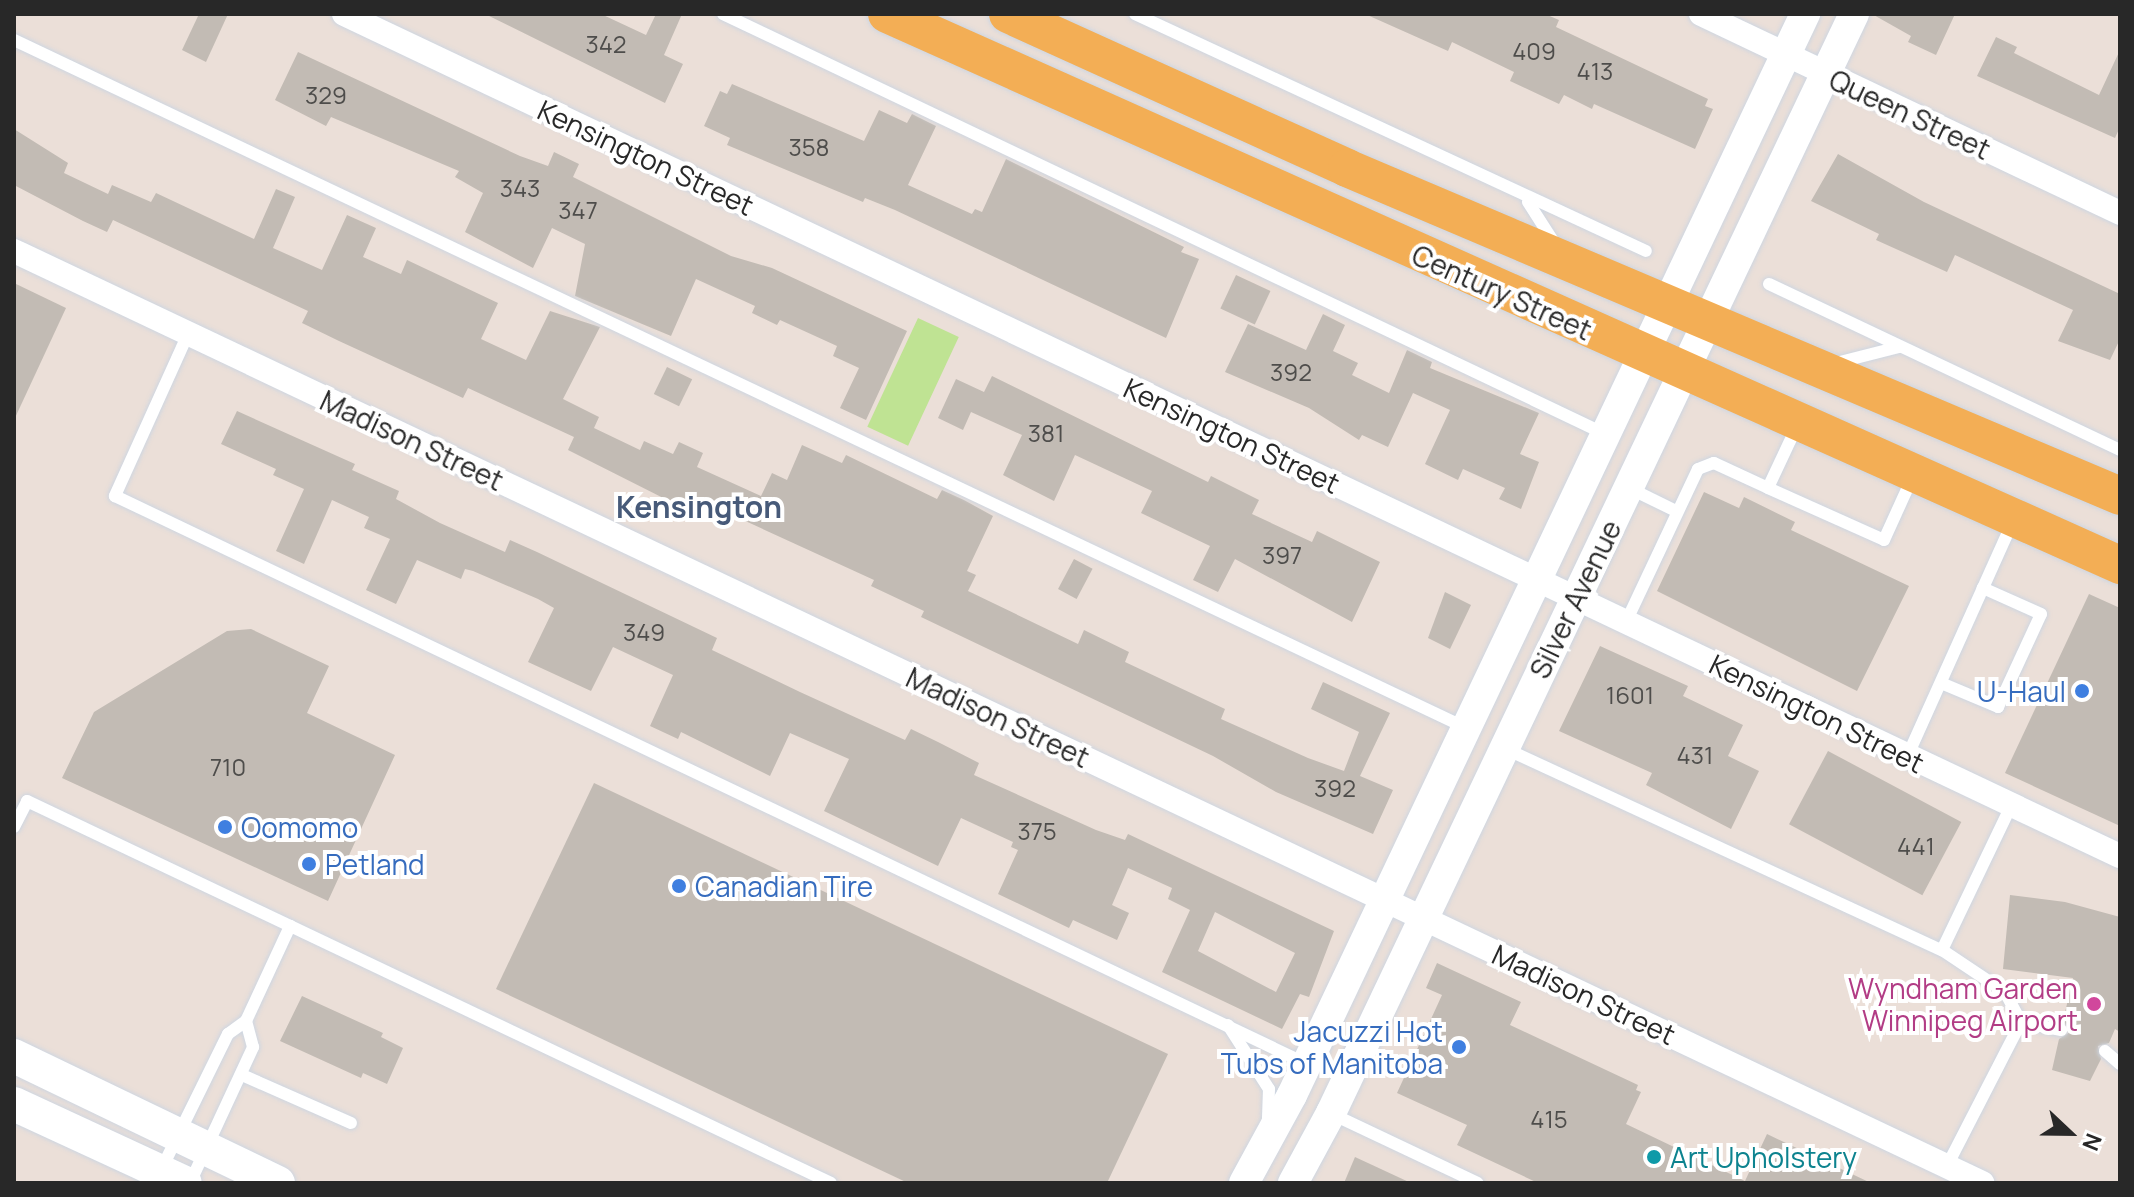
<!DOCTYPE html>
<style>
body{margin:0}
#map{position:relative;width:2134px;height:1197px;overflow:hidden;background:#ebdfd8;font-family:Manrope,sans-serif}
div>[style]{position:absolute}
[style*='--x']{left:calc(var(--x)*1px);top:calc(var(--y)*1px);width:calc(var(--w)*1px);rotate:calc(var(--a)*1deg)}
.green>*{inset:0;background:#bfe393;transform-origin:0 0}
.building>*{inset:0;background:#c2bbb4;transform-origin:0 0}
.roads{filter:drop-shadow(0 0 2px #ced6e1) drop-shadow(0 0 2px #ced6e1)}
.service>*{height:12px;margin:-6px;padding:0 6px;transform-origin:6px;border-radius:6px;background:#fff}
.minor>*{height:24px;margin:-12px;padding:0 12px;transform-origin:12px;border-radius:12px;background:#fff}
.tertiary>*{height:30px;margin:-15px;padding:0 15px;transform-origin:15px;border-radius:15px;background:#fff}
.secondary>*{height:34px;margin:-17px;padding:0 17px;transform-origin:17px;border-radius:17px;background:#fff}
.primary>*{height:38px;margin:-19px;padding:0 19px;transform-origin:19px;border-radius:19px;background:#f3ae55}
.dots>*{width:22px;height:22px;translate:-50% -50%;box-sizing:border-box;border:4px solid #fff;border-radius:50%}
span{translate:-50% -50%;white-space:nowrap;text-align:center;line-height:1.15;-webkit-text-stroke:8px #fff;paint-order:stroke}
.number-label{font-size:24px;color:#4e4d4b}
.number-label span{-webkit-text-stroke-width:0}
.street-label{font-size:28px;color:#282828}
.shop-label{font-size:28px;color:#366cbe}
.right{translate:-100% -50%;text-align:right}
.left{translate:0 -50%;text-align:left}
.hotel-label{font-size:28px;color:#b23c85}
.culture-label{font-size:28px;color:#0d838f}
.neighbourhood-label{font-size:30px;color:#475a79;font-weight:700}
.frame{position:absolute;inset:0;border:16px solid #282828;pointer-events:none}
.north{position:absolute;left:2030px;top:1093px;width:80px;height:80px;-webkit-text-stroke:6px #fff;paint-order:stroke;rotate:112deg;font-size:22px;font-weight:700;line-height:32px;text-align:center;color:#282828}
.north::after{content:'';display:block;margin:auto;width:28px;height:36px;background:#282828;clip-path:polygon(50% 0,100% 100%,50% 72%,0 100%)}
</style>
<div id="map">
<div class="green">
<i style="left:918px;top:318px;width:45px;height:120px;rotate:25deg"></i>
</div>
<div class="building">
<i style="clip-path:polygon(199px 14px,228px 14px,206px 62px,182px 50px)"></i>
<i style="clip-path:polygon(485px 14px,601px 14px,646px 35px,656px 14px,682px 14px,664px 55px,683px 64px,665px 103px)"></i>
<i style="clip-path:polygon(1365px 14px,1545px 14px,1559px 20px,1556px 27px,1708px 99px,1705px 106px,1713px 109px,1695px 149px,1594px 104px,1592px 109px,1564px 95px,1559px 104px,1510px 81px,1514px 72px,1452px 42px,1448px 51px)"></i>
<i style="clip-path:polygon(1872px 14px,1955px 14px,1936px 55px,1908px 42px,1911px 36px)"></i>
<i style="clip-path:polygon(1996px 37px,2017px 47px,2014px 53px,2099px 95px,2120px 50px,2120px 127px,2115px 138px,1977px 76px)"></i>
<i style="clip-path:polygon(298px 52px,520px 156px,548px 166px,554px 152px,579px 164px,573px 177px,731px 256px,772px 268px,907px 331px,866px 420px,840px 408px,859px 368px,833px 356px,837px 346px,780px 320px,777px 325px,752px 313px,755px 306px,696px 279px,671px 336px,575px 296px,585px 244px,552px 228px,533px 268px,465px 232px,483px 193px,455px 177px,459px 171px,331px 117px,326px 126px,275px 100px)"></i>
<i style="clip-path:polygon(732px 84px,864px 141px,879px 110px,907px 123px,912px 114px,936px 126px,908px 185px,972px 214px,975px 209px,982px 212px,1006px 159px,1184px 247px,1181px 252px,1199px 259px,1166px 338px,895px 210px,865px 198px,863px 202px,727px 145px,730px 138px,704px 126px,720px 91px,727px 94px)"></i>
<i style="clip-path:polygon(14px 129px,68px 163px,64px 173px,108px 194px,112px 185px,151px 202px,156px 193px,254px 239px,276px 189px,295px 197px,273px 248px,322px 270px,347px 215px,376px 228px,363px 257px,401px 274px,407px 260px,498px 303px,481px 339px,526px 360px,550px 311px,600px 327px,563px 399px,599px 417px,594px 428px,640px 450px,644px 441px,673px 454px,679px 442px,703px 453px,697px 467px,761px 496px,772px 473px,787px 480px,802px 445px,842px 463px,846px 455px,937px 499px,942px 490px,964px 500px,993px 516px,967px 571px,976px 575px,968px 591px,1078px 644px,1084px 630px,1129px 652px,1125px 662px,1225px 709px,1221px 719px,1308px 758px,1344px 771px,1359px 732px,1311px 709px,1323px 682px,1390px 713px,1360px 776px,1393px 790px,1373px 834px,1276px 792px,1213px 756px,921px 617px,924px 611px,871px 586px,874px 580px,730px 514px,724px 527px,697px 515px,568px 450px,574px 437px,468px 388px,463px 398px,339px 341px,302px 323px,308px 311px,113px 220px,107px 232px,83px 221px,14px 185px)"></i>
<i style="clip-path:polygon(1838px 154px,1924px 202px,2120px 294px,2120px 339px,2110px 360px,2058px 341px,2073px 310px,1955px 255px,1947px 272px,1876px 240px,1879px 234px,1811px 201px)"></i>
<i style="left:1236px;top:275px;width:38px;height:37px;rotate:25deg"></i>
<i style="clip-path:polygon(14px 283px,66px 308px,14px 420px)"></i>
<i style="clip-path:polygon(1323px 314px,1345px 325px,1333px 351px,1358px 363px,1352px 375px,1389px 393px,1407px 350px,1432px 362px,1430px 368px,1539px 413px,1520px 454px,1539px 462px,1521px 509px,1499px 499px,1505px 488px,1463px 469px,1458px 480px,1425px 464px,1450px 410px,1413px 393px,1388px 447px,1362px 435px,1359px 440px,1309px 408px,1225px 372px,1248px 324px,1306px 350px)"></i>
<i style="left:667px;top:367px;width:28px;height:30px;rotate:26deg"></i>
<i style="clip-path:polygon(992px 376px,1208px 482px,1211px 476px,1259px 500px,1252px 514px,1312px 542px,1317px 531px,1380px 562px,1352px 622px,1235px 559px,1218px 592px,1193px 580px,1210px 546px,1141px 513px,1152px 491px,1075px 455px,1054px 501px,1003px 475px,1022px 435px,971px 412px,963px 430px,938px 418px,956px 379px,984px 392px)"></i>
<i style="clip-path:polygon(evenodd,237px 411px,355px 464px,352px 470px,399px 491px,396px 499px,440px 523px,505px 552px,510px 540px,537px 552px,717px 638px,712px 650px,800px 692px,905px 740px,911px 729px,938px 742px,979px 763px,974px 775px,1096px 830px,1125px 840px,1128px 834px,1334px 931px,1309px 997px,1300px 994px,1282px 1029px,1162px 972px,1190px 910px,1168px 899px,1172px 888px,1128px 868px,1112px 905px,1129px 913px,1117px 940px,1073px 920px,1069px 928px,998px 894px,1018px 850px,1011px 847px,1013px 842px,961px 818px,938px 866px,824px 811px,849px 759px,790px 733px,770px 776px,681px 732px,678px 739px,650px 726px,673px 675px,613px 647px,591px 691px,528px 662px,554px 608px,538px 599px,473px 571px,465px 569px,461px 579px,417px 560px,396px 604px,366px 590px,390px 539px,364px 528px,369px 517px,332px 500px,304px 564px,276px 551px,304px 489px,273px 475px,276px 469px,221px 444px,237px 411px,1215px 912px,1295px 953px,1276px 992px,1198px 951px,1215px 912px)"></i>
<i style="clip-path:polygon(1704px 492px,1739px 508px,1744px 497px,1795px 522px,1791px 530px,1909px 586px,1857px 691px,1657px 591px)"></i>
<i style="left:1074px;top:559px;width:21px;height:34px;rotate:28deg"></i>
<i style="clip-path:polygon(1445px 592px,1471px 605px,1450px 649px,1428px 638px)"></i>
<i style="clip-path:polygon(2089px 594px,2120px 608px,2120px 826px,2005px 773px)"></i>
<i style="clip-path:polygon(251px 629px,329px 666px,307px 713px,395px 755px,328px 901px,62px 778px,94px 712px,227px 631px)"></i>
<i style="clip-path:polygon(1600px 646px,1688px 686px,1683px 696px,1743px 725px,1728px 756px,1759px 771px,1731px 829px,1646px 785px,1652px 773px,1559px 731px)"></i>
<i style="left:1828px;top:751px;width:151px;height:83px;rotate:28deg"></i>
<i style="clip-path:polygon(594px 783px,1168px 1054px,1107px 1183px,908px 1183px,496px 989px)"></i>
<i style="clip-path:polygon(2010px 895px,2065px 902px,2120px 917px,2120px 1032px,2115px 1029px,2109px 1043px,2098px 1046px,2101px 1059px,2090px 1081px,2052px 1070px,2059px 1039px,2070px 1032px,2063px 1021px,2073px 978px,2003px 969px)"></i>
<i style="clip-path:polygon(1437px 963px,1521px 1002px,1510px 1025px,1638px 1085px,1636px 1090px,1641px 1092px,1626px 1124px,1745px 1181px,1767px 1134px,1871px 1183px,1538px 1183px,1457px 1145px,1467px 1125px,1397px 1093px,1442px 995px,1426px 988px)"></i>
<i style="clip-path:polygon(302px 996px,383px 1033px,381px 1037px,403px 1048px,387px 1084px,363px 1073px,361px 1078px,280px 1041px)"></i>
<i style="clip-path:polygon(1355px 1157px,1411px 1183px,1344px 1183px)"></i>
</div>
<div class="roads">
<div class="service">
<i style="--x:723;--y:14;--w:977;--a:25.46"></i>
<i style="--x:1135;--y:14;--w:563;--a:24.88"></i>
<i style="--x:14;--y:40;--w:1605;--a:25.35"></i>
<i style="--x:1528;--y:202;--w:54;--a:57.2"></i>
<i style="--x:1769;--y:284;--w:388;--a:25.3"></i>
<i style="--x:188;--y:334;--w:178;--a:114.3"></i>
<i style="--x:115;--y:496;--w:1320;--a:25.48"></i>
<i style="--x:1836;--y:363;--w:65;--a:-14.3"></i>
<i style="--x:1797;--y:426;--w:68;--a:115.1"></i>
<i style="--x:1768;--y:488;--w:127;--a:24.1"></i>
<i style="--x:1884;--y:540;--w:70;--a:-65.6"></i>
<i style="--x:1629;--y:488;--w:52;--a:26.1"></i>
<i style="--x:1626;--y:622;--w:169;--a:-64.8"></i>
<i style="--x:1698;--y:469;--w:17;--a:-21"></i>
<i style="--x:1714;--y:463;--w:60;--a:24.8"></i>
<i style="--x:1941;--y:683;--w:62;--a:22.8"></i>
<i style="--x:1998;--y:707;--w:102;--a:-65.2"></i>
<i style="--x:2041;--y:614;--w:64;--a:-155.9"></i>
<i style="--x:1506;--y:749;--w:480;--a:24.8"></i>
<i style="--x:1942;--y:950;--w:76;--a:33.7"></i>
<i style="--x:2005;--y:992;--w:34;--a:62"></i>
<i style="--x:1907;--y:757;--w:256;--a:-65.8"></i>
<i style="--x:14;--y:827;--w:29;--a:-63"></i>
<i style="--x:27;--y:801;--w:890;--a:25.41"></i>
<i style="--x:1942;--y:950;--w:162;--a:-64.4"></i>
<i style="--x:1228;--y:1025;--w:76;--a:57.4"></i>
<i style="--x:1269;--y:1089;--w:34;--a:92"></i>
<i style="--x:2105;--y:1051;--w:20;--a:41"></i>
<i style="--x:242;--y:1075;--w:119;--a:23.8"></i>
<i style="--x:1332;--y:1114;--w:161;--a:25.3"></i>
<i style="--x:1947;--y:1166;--w:162;--a:-62.8"></i>
<i style="--x:2021;--y:1022;--w:41;--a:11.3"></i>
<i style="--x:161;--y:1170;--w:152;--a:-63.8"></i>
<i style="--x:228;--y:1034;--w:22;--a:-36"></i>
<i style="--x:246;--y:1021;--w:105;--a:-65.1"></i>
<i style="--x:190;--y:1183;--w:150;--a:-65.1"></i>
<i style="--x:253;--y:1047;--w:27;--a:-105"></i>
</div>
<div class="minor">
<i style="--x:344;--y:14;--w:1965;--a:25.37"></i>
<i style="--x:1701;--y:14;--w:464;--a:25.4"></i>
<i style="--x:14;--y:251;--w:2178;--a:25.34"></i>
</div>
<div class="tertiary">
<i style="--x:1244;--y:1183;--w:100;--a:-61.4"></i>
<i style="--x:1292;--y:1095;--w:1197;--a:-64.61"></i>
<i style="--x:1293;--y:1183;--w:80;--a:-61.5"></i>
<i style="--x:1331;--y:1113;--w:1217;--a:-64.55"></i>
</div>
<div class="secondary">
<i style="--x:14;--y:1056;--w:293;--a:25.7"></i>
<i style="--x:14;--y:1104;--w:188;--a:24.8"></i>
</div>
<div class="primary">
<i style="--x:887;--y:14;--w:1351;--a:24.08"></i>
<i style="--x:1008;--y:14;--w:372;--a:24.4"></i>
<i style="--x:1347;--y:168;--w:840;--a:22.99"></i>
</div>
</div>
<div class="dots">
<i style="left:2082px;top:691px;background:#3f7fe0"></i>
<i style="left:225px;top:827px;background:#3f7fe0"></i>
<i style="left:309px;top:864px;background:#3f7fe0"></i>
<i style="left:679px;top:886px;background:#3f7fe0"></i>
<i style="left:2094px;top:1004px;background:#d1479c"></i>
<i style="left:1459px;top:1047px;background:#3f7fe0"></i>
<i style="left:1654px;top:1157px;background:#0f9aa8"></i>
</div>
<div class="number-label">
<span style="left:606px;top:44px">342</span>
<span style="left:1534px;top:51px">409</span>
<span style="left:1595px;top:71px">413</span>
<span style="left:326px;top:95px">329</span>
<span style="left:809px;top:147px">358</span>
<span style="left:520px;top:188px">343</span>
<span style="left:578px;top:210px">347</span>
<span style="left:1291px;top:372px">392</span>
<span style="left:1046px;top:433px">381</span>
<span style="left:1282px;top:555px">397</span>
<span style="left:644px;top:632px">349</span>
<span style="left:1630px;top:695px">1601</span>
<span style="left:1695px;top:755px">431</span>
<span style="left:228px;top:767px">710</span>
<span style="left:1335px;top:788px">392</span>
<span style="left:1037px;top:831px">375</span>
<span style="left:1916px;top:846px">441</span>
<span style="left:1549px;top:1119px">415</span>
</div>
<div class="street-label">
<span style="left:1910px;top:114px;rotate:25deg">Queen Street</span>
<span style="left:646px;top:157px;rotate:25deg">Kensington Street</span>
<span style="left:1502px;top:292px;rotate:24deg">Century Street</span>
<span style="left:1232px;top:435px;rotate:25deg">Kensington Street</span>
<span style="left:412px;top:440px;rotate:25deg">Madison Street</span>
<span style="left:1575px;top:599px;rotate:-64deg">Silver Avenue</span>
<span style="left:1817px;top:713px;rotate:26deg">Kensington Street</span>
<span style="left:998px;top:717px;rotate:25deg">Madison Street</span>
<span style="left:1584px;top:994px;rotate:25deg">Madison Street</span>
</div>
<div class="shop-label">
<span class="right" style="left:2066px;top:691px">U-Haul</span>
<span class="left" style="left:241px;top:827px">Oomomo</span>
<span class="left" style="left:325px;top:864px">Petland</span>
<span class="left" style="left:695px;top:886px">Canadian Tire</span>
<span class="right" style="left:1443px;top:1047px">Jacuzzi Hot<br>Tubs of Manitoba</span>
</div>
<div class="hotel-label">
<span class="right" style="left:2078px;top:1004px">Wyndham Garden<br>Winnipeg Airport</span>
</div>
<div class="culture-label">
<span class="left" style="left:1670px;top:1157px">Art Upholstery</span>
</div>
<div class="neighbourhood-label">
<span style="left:699px;top:507px">Kensington</span>
</div>
<div class="frame"></div>
<div class="north">N</div>
</div>
